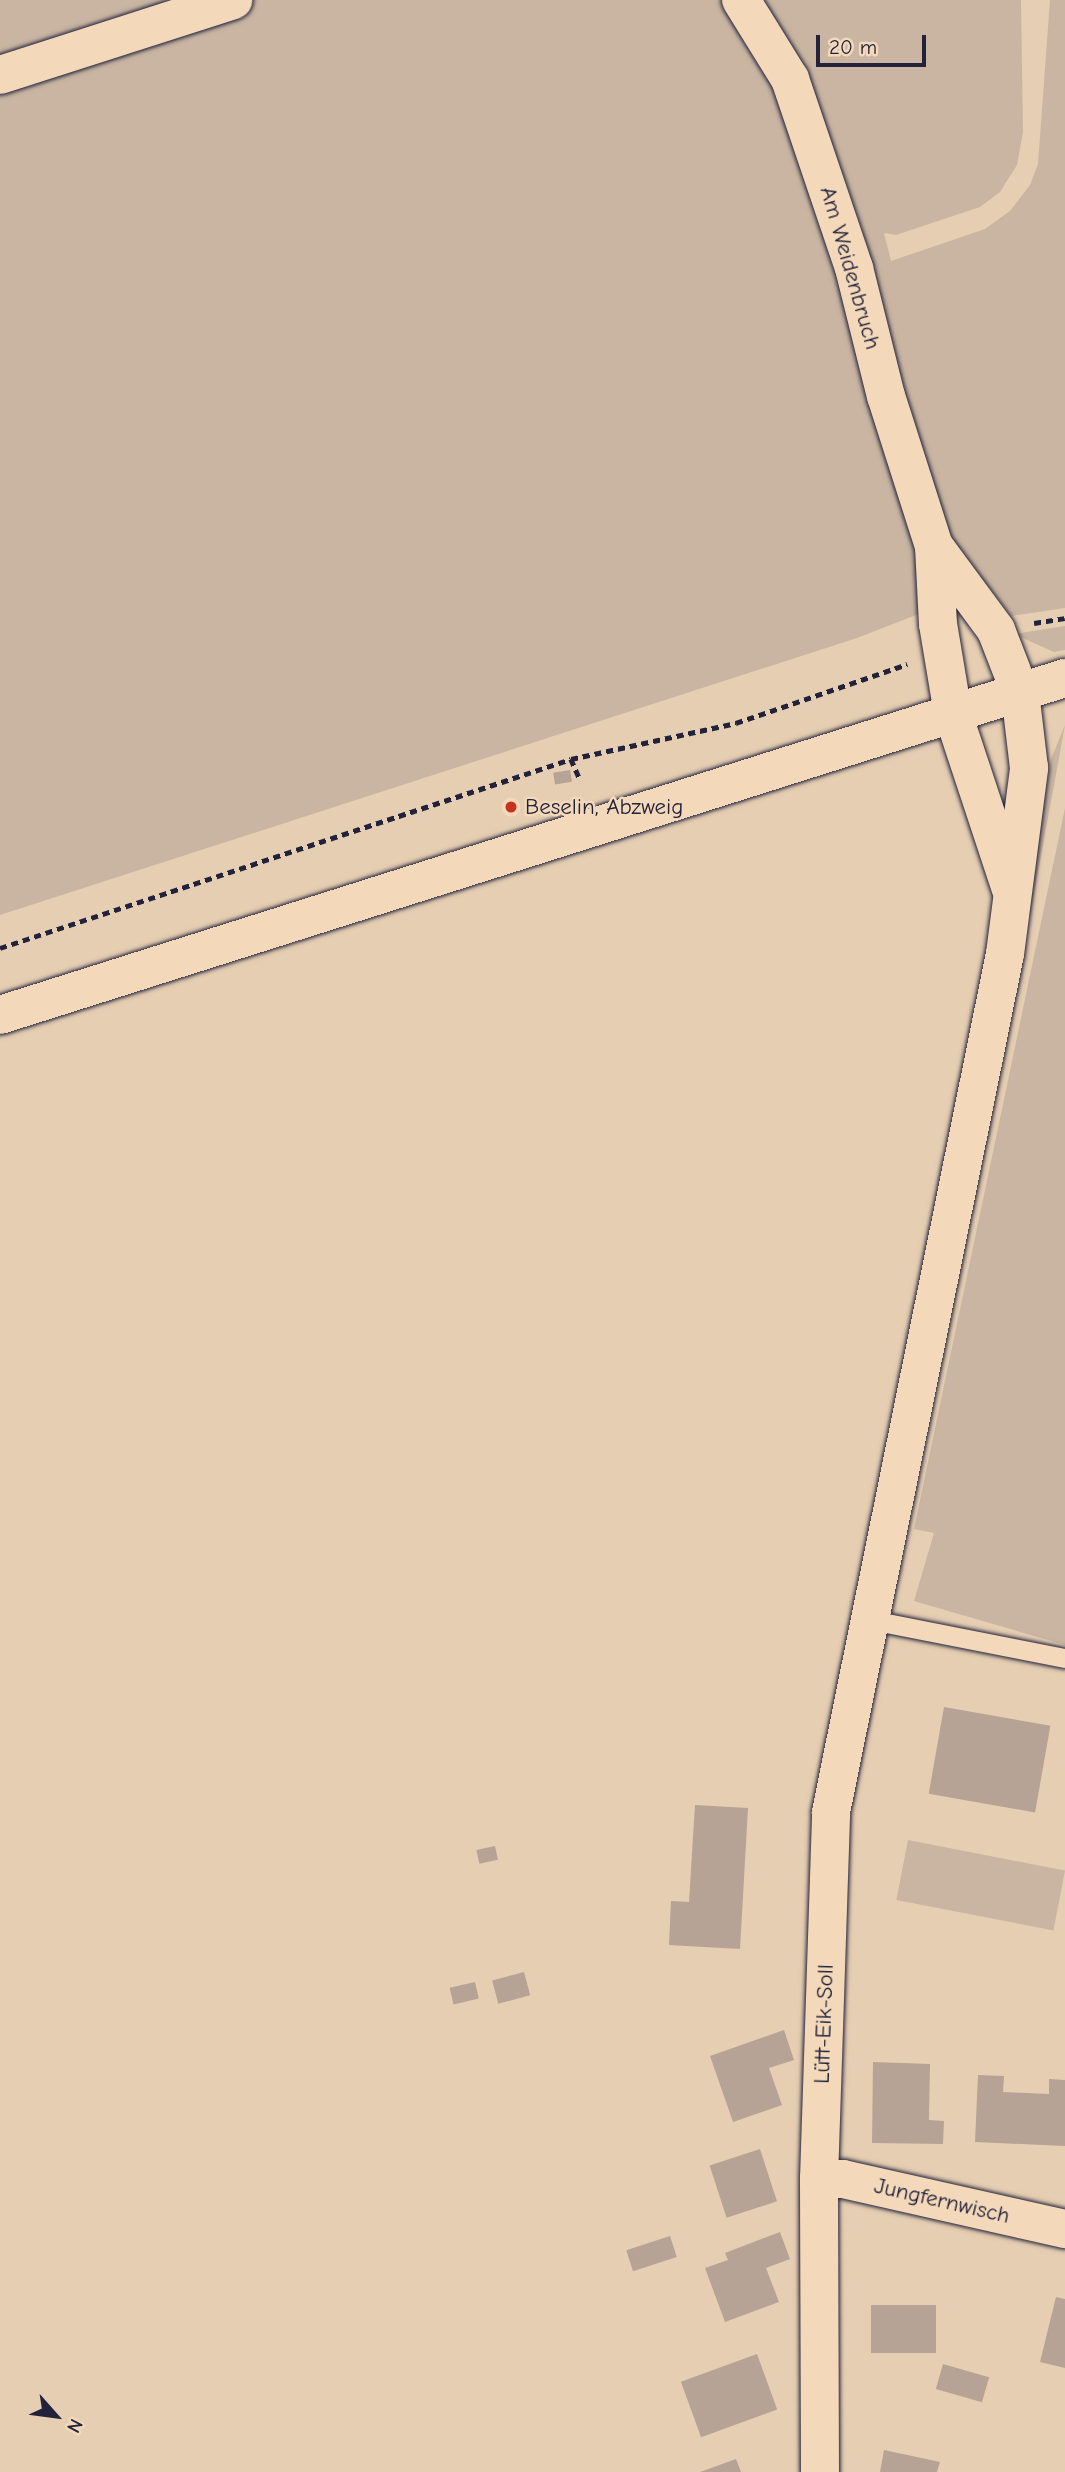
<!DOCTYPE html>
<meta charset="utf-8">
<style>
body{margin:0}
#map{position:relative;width:1065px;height:2472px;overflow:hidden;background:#e6ceb2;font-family:"Comic Neue",sans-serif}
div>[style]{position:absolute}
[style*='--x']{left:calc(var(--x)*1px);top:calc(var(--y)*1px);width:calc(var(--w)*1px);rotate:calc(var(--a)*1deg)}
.green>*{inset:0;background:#c9b5a1;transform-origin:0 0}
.building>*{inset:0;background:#b6a395;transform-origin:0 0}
.path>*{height:4.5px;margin-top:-2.25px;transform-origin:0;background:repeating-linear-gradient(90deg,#22223b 0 7px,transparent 0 12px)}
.roads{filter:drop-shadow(0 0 2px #22223b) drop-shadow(0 0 2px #22223b)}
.lane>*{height:19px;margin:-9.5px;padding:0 9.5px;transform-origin:9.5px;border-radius:9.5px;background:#f3d9ba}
.street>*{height:38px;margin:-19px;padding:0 19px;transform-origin:19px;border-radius:19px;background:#f3d9ba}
.secondary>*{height:38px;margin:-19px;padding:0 19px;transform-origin:19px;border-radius:19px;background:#f3d9ba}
.dots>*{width:19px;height:19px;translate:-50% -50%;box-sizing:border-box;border:4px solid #f3d9ba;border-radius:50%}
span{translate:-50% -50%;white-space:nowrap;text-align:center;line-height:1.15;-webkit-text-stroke:5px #f3d9ba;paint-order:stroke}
.street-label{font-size:23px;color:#22223b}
.poi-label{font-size:23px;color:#22223b}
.left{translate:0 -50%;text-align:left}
.north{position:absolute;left:21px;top:2381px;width:70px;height:70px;-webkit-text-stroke:5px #f3d9ba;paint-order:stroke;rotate:118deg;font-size:19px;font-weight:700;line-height:28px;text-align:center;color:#22223b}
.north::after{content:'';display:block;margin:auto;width:24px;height:32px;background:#22223b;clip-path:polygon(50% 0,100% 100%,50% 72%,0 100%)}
.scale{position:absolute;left:816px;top:35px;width:110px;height:32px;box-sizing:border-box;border:4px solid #22223b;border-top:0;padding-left:9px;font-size:21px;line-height:24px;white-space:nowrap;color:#22223b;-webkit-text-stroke:5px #f3d9ba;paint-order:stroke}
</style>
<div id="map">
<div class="green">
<i style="clip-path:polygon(0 0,1021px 0,1023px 132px,1017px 165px,1000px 192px,980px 207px,896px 235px,884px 233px,891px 261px,985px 229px,1010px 211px,1030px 185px,1038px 164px,1050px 0,1065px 0,1065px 608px,1011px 616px,988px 587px,857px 638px,0 915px)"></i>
<i style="clip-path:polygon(1065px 626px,1065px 650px,1054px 652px,1014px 634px)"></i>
<i style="clip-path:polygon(1065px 725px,1030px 916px,1026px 917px,1051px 759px)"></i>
<i style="clip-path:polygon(1065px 808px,1065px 1645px,914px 1601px,934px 1533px,914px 1529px)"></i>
<i style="left:908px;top:1840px;width:160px;height:61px;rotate:11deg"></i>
</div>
<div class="building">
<i style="left:570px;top:770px;width:12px;height:17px;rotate:81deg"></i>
<i style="left:944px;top:1707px;width:108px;height:88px;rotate:10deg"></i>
<i style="clip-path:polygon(695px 1805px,748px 1808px,740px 1949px,669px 1945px,671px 1901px,689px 1902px)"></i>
<i style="left:495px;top:1846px;width:14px;height:19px;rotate:78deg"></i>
<i style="left:524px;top:1972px;width:24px;height:33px;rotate:75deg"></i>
<i style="left:475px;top:1982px;width:17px;height:26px;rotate:77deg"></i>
<i style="clip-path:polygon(784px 2030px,794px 2060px,769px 2068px,782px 2105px,733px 2122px,710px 2056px)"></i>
<i style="clip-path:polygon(873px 2062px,930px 2064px,929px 2120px,944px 2121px,943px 2144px,872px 2143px)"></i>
<i style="clip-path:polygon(978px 2075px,1004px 2076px,1003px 2092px,1049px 2094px,1049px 2079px,1065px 2080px,1065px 2146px,975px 2142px)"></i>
<i style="left:760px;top:2149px;width:55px;height:53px;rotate:72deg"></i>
<i style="clip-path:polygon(780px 2232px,790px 2259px,766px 2268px,779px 2302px,725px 2322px,705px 2268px,728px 2260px,725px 2253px)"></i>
<i style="left:670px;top:2236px;width:22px;height:46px;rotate:72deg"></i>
<i style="clip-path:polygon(1056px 2297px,1065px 2299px,1065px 2368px,1040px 2362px)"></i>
<i style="left:871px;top:2305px;width:65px;height:48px"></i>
<i style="left:757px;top:2354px;width:59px;height:81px;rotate:70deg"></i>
<i style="left:943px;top:2364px;width:48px;height:26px;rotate:16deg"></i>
<i style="clip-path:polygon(884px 2450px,940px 2462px,937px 2472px,880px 2472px)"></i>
<i style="clip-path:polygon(736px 2459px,741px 2472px,700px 2472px)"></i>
</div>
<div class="path">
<i style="--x:1034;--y:623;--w:31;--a:-9"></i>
<i style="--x:571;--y:759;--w:22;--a:66"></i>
<i style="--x:0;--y:948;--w:601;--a:-18.31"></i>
<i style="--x:571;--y:759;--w:169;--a:-12.3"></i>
<i style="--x:736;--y:723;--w:181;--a:-19"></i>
</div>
<div class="roads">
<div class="lane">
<i style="--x:871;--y:1620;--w:198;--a:11.1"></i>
</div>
<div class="street">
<i style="--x:741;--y:0;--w:93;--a:58.2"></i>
<i style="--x:790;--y:79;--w:200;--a:71.3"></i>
<i style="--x:854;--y:268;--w:132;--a:76"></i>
<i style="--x:886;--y:396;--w:157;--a:72.3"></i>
<i style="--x:934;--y:546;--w:78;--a:87.1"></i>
<i style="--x:938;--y:624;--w:91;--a:80.5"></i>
<i style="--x:953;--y:714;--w:184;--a:71.7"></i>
<i style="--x:0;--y:75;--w:245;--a:-17.8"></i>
<i style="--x:819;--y:2179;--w:24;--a:0"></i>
<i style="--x:843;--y:2179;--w:228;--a:12.7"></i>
<i style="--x:820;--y:2472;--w:293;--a:-90.2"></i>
<i style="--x:819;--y:2179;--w:367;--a:-88.1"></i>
<i style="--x:831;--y:1812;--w:875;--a:-78.54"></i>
<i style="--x:1005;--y:954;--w:188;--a:-82.6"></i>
<i style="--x:1029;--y:768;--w:77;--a:-96.8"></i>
<i style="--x:1020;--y:692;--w:66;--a:-111.2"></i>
<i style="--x:996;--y:630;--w:104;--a:-126.4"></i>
</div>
<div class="secondary">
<i style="--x:0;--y:1015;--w:1117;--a:-17.56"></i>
</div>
</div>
<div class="dots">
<i style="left:511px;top:807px;background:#c8321e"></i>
</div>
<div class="street-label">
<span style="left:850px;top:268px;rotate:74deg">Am Weidenbruch</span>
<span style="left:824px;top:2024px;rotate:-88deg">Lütt-Eik-Soll</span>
<span style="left:942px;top:2201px;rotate:13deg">Jungfernwisch</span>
</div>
<div class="poi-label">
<span class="left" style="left:525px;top:807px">Beselin, Abzweig</span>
</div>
<div class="north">N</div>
<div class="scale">20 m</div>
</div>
